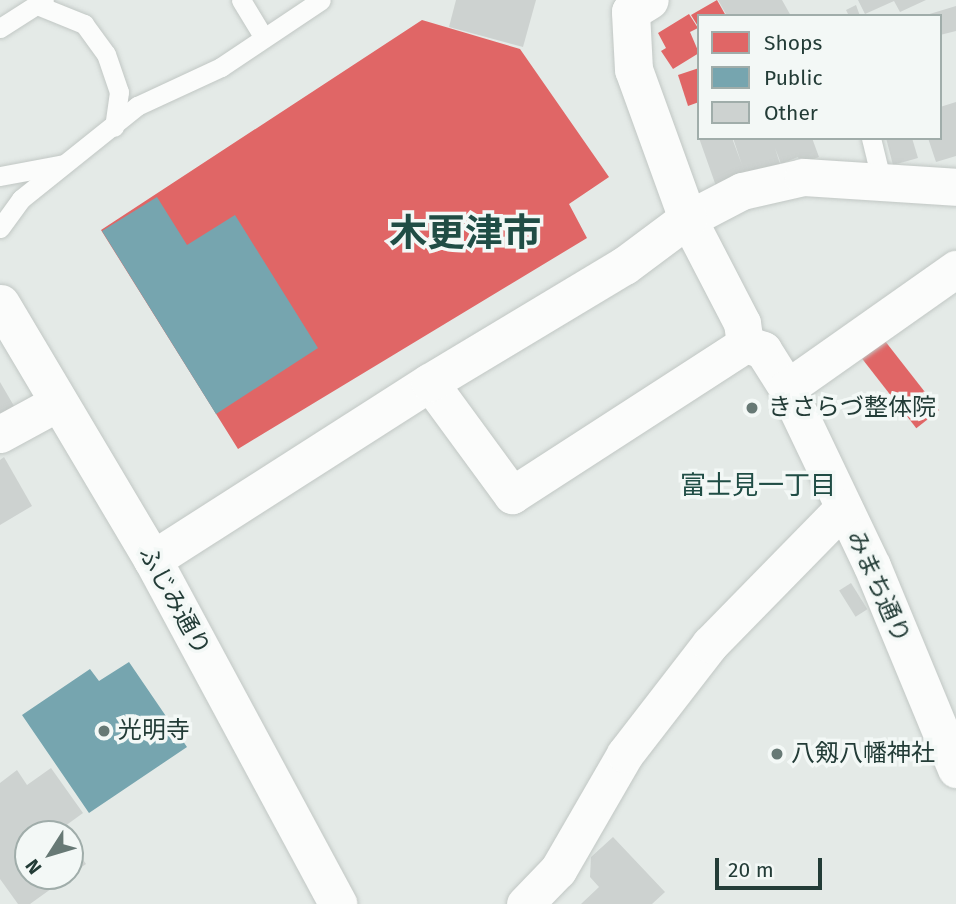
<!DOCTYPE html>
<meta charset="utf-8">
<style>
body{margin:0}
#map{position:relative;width:956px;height:904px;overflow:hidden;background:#e4eae7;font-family:"Fira Sans","Noto Sans JP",sans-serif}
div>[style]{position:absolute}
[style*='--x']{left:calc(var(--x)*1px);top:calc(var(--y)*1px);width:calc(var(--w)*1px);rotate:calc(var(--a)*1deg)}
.shops>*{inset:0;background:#e06666;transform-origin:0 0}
.public>*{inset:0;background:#76a5af}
.building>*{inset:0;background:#cdd2d0;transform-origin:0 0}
.roads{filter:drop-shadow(0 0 2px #c1c7c4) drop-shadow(0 0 2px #c1c7c4)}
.service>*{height:19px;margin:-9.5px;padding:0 9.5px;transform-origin:9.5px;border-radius:9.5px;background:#fbfcfb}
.minor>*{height:37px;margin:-18.5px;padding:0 18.5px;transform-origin:18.5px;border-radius:18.5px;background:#fbfcfb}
.tertiary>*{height:38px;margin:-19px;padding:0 19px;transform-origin:19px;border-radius:19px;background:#fbfcfb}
.dots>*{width:19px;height:19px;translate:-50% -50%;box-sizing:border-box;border:4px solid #f3f8f6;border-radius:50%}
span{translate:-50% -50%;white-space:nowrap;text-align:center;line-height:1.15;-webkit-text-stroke:7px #f3f8f6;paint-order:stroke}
.poi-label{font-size:24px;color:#233c37}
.left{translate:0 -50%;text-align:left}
.street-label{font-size:24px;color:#233c37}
.neighbourhood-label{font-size:26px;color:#204d45}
.town-label{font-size:38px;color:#204d45;font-weight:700}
.legend{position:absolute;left:697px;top:14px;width:245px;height:126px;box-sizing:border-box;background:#f3f8f6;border:2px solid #a0adaa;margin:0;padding:9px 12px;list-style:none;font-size:21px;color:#233c37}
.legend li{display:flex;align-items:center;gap:14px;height:35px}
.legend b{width:35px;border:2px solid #a0adaa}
.north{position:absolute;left:14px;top:820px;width:70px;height:70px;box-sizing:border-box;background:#f3f8f6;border:2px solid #a0adaa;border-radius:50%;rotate:233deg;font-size:19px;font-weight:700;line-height:28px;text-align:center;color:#233c37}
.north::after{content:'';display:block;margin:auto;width:24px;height:32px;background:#677975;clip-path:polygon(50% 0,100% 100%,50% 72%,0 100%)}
.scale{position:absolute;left:715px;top:858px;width:107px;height:32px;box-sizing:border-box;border:4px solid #233c37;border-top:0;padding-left:9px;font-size:21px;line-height:24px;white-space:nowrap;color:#233c37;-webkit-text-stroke:5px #f3f8f6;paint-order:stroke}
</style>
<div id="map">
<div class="shops">
<i style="clip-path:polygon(717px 0,726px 16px,699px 16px,699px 28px,691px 15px)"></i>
<i style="clip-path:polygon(689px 14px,698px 28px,690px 32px,699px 53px,673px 69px,661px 51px,666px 48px,658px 33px)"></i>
<i style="clip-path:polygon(422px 20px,520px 49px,609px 177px,569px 204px,587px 238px,238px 449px,101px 230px)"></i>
<i style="clip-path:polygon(699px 68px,699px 102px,688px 106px,678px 75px)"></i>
<i style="left:885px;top:341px;width:88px;height:29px;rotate:52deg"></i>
</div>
<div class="public">
<i style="clip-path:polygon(157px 197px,187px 245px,235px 215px,318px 348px,216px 414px,102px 231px)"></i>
<i style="clip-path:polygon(129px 662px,187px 747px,89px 813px,22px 715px,90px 669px,99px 681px)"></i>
</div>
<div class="building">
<i style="clip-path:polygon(456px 0,536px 0,523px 47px,449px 27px)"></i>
<i style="clip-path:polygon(718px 0,782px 0,791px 16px,727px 16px)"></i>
<i style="clip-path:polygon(858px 0,926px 0,900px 12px,894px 1px,865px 14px)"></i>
<i style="clip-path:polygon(856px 5px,860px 16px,849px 16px,846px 10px)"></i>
<i style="clip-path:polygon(956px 6px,956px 31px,940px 35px,940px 16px,923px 16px)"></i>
<i style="clip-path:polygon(956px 102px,956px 156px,936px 162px,928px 138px,940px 138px,940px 107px)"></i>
<i style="clip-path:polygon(699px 138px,732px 138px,742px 165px,733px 138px,812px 138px,819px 157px,801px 164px,798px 157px,781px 164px,775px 148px,780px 164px,716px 186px)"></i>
<i style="clip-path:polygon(886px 138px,912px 138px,918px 158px,893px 165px)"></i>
<i style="clip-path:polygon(0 382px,14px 406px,0 417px)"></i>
<i style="clip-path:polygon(4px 457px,32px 506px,0 525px,0 460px)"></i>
<i style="left:851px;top:583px;width:31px;height:14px;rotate:58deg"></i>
<i style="clip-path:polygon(51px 768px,83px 813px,61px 829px,65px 834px,28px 834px,28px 876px,69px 876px,30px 904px,18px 904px,0 879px,0 783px,17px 770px,27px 785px)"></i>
<i style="clip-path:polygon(613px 837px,665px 892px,652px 904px,581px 904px,599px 887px,590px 877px,591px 857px)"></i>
<i style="clip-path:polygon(70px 841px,86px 864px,70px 875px)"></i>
</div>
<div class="roads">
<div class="service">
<i style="--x:241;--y:0;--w:44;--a:58.8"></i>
<i style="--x:37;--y:5;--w:51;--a:22"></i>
<i style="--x:84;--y:24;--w:37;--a:54"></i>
<i style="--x:106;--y:54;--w:40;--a:71.1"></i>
<i style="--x:119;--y:92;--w:35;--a:98"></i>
<i style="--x:0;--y:28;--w:52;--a:-32.5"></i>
<i style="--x:871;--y:138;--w:42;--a:76.3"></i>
<i style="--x:0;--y:176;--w:65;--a:-10.6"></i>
<i style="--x:0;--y:228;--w:36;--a:-54"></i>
<i style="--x:21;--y:199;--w:149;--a:-38.7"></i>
<i style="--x:137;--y:106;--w:93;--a:-24.9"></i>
<i style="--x:221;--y:67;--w:120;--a:-33.8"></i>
</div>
<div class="minor">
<i style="--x:745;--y:344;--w:19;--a:18"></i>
<i style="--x:763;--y:350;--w:45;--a:57.7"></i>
<i style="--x:787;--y:388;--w:197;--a:64.5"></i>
<i style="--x:872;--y:566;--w:220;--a:67.5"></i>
<i style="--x:745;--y:344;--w:21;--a:-98"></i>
<i style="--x:742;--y:323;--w:117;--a:-117.4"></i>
<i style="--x:688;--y:219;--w:61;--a:-27.4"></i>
<i style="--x:742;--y:191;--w:63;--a:-12.9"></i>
<i style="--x:803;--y:177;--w:153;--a:3.7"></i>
<i style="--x:430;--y:383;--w:139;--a:53.8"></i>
<i style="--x:512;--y:495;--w:278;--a:-32.9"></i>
<i style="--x:787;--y:388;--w:207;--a:-35.2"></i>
<i style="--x:0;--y:434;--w:67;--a:-28.5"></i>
<i style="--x:525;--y:904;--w:47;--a:-45.9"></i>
<i style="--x:558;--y:870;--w:134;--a:-60"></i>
<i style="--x:625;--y:754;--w:139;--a:-52.3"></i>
<i style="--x:710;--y:644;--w:190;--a:-45.6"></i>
</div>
<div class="tertiary">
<i style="--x:1;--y:304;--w:298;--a:59.3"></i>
<i style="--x:153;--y:560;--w:391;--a:61.7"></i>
<i style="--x:153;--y:560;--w:329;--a:-32.6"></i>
<i style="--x:430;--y:383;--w:227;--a:-31"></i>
<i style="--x:625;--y:266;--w:79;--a:-36.7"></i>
<i style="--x:688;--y:219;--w:158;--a:-109.9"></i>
<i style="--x:634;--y:70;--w:58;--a:-93"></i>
<i style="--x:631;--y:12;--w:22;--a:-32"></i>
</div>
</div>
<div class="dots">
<i style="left:752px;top:408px;background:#677975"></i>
<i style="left:104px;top:731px;background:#677975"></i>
<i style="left:777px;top:754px;background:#677975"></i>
</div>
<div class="poi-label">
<span class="left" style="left:768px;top:408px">きさらづ整体院</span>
<span class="left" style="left:118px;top:731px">光明寺</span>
<span class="left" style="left:791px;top:754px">八剱八幡神社</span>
</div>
<div class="street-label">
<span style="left:878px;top:587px;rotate:66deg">みまち通り</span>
<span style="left:174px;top:601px;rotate:61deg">ふじみ通り</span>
</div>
<div class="neighbourhood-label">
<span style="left:758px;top:486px">富士見一丁目</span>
</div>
<div class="town-label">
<span style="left:465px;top:234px">木更津市</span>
</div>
<ul class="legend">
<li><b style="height:19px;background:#e06666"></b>Shops</li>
<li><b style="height:19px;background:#76a5af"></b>Public</li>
<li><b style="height:19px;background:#cdd2d0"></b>Other</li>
</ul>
<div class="north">N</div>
<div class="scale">20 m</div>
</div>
